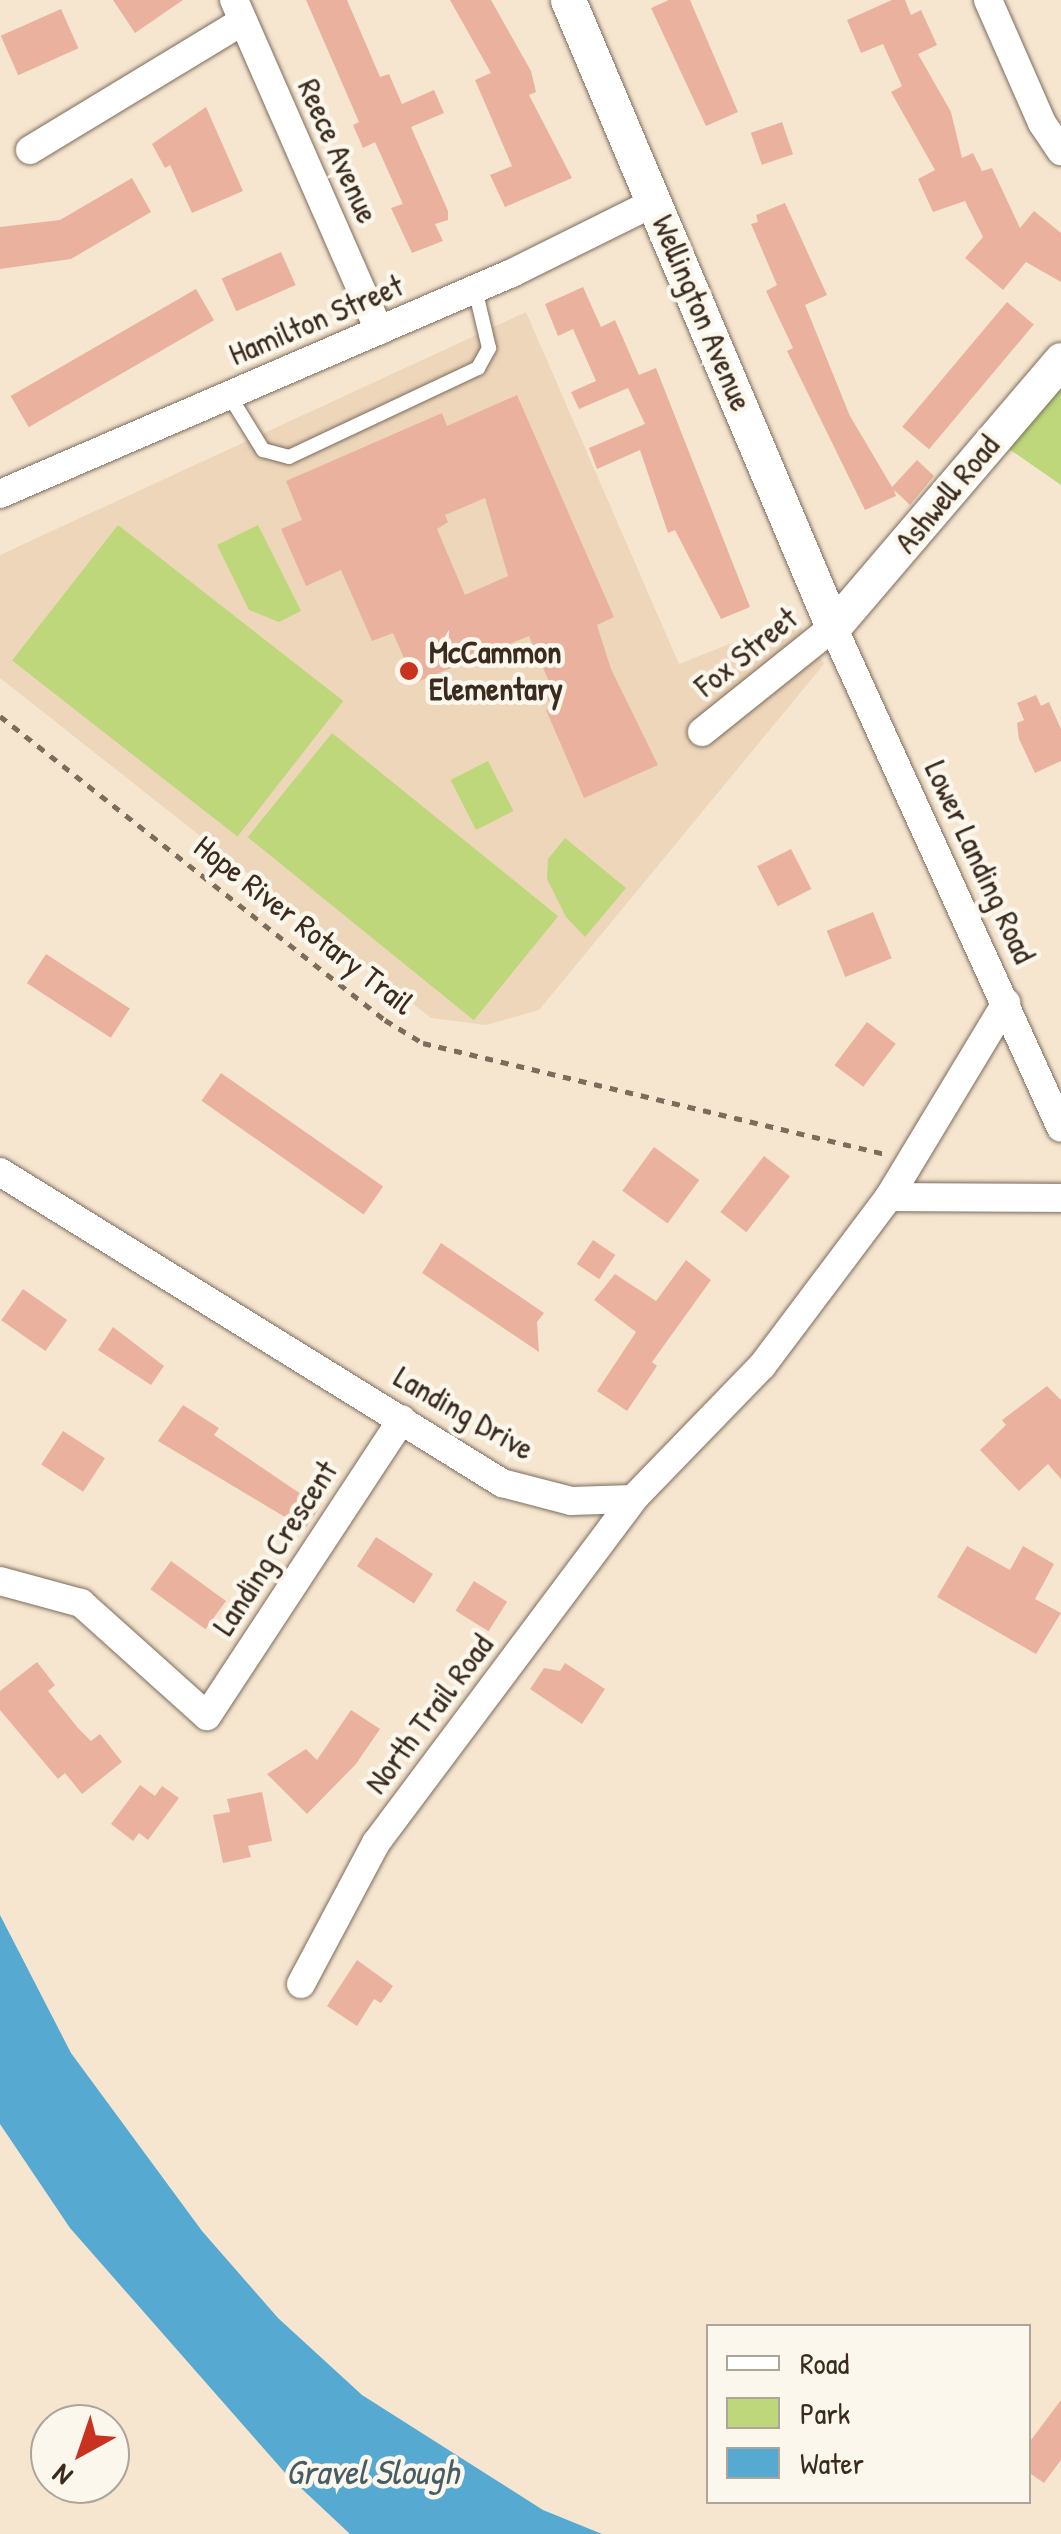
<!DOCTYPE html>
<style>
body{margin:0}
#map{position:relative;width:1061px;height:2534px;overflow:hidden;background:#f6e6d0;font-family:"Patrick Hand",sans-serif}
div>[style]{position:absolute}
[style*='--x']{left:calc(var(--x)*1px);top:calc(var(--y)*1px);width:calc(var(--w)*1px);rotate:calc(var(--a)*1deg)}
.built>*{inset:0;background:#eed6bb}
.green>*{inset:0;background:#bed77b;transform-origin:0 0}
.water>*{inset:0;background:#56a9d1}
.building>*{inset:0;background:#eab29e;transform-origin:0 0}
.path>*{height:5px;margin-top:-2.5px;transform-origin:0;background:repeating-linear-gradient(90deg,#7c6c5c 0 8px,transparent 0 16px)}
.roads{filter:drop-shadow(0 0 2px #7c6c5c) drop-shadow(0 0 2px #7c6c5c)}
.service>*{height:14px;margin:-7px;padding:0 7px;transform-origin:7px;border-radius:7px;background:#fff}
.minor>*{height:28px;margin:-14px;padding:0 14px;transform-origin:14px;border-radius:14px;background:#fff}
.tertiary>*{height:35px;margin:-17.5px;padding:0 17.5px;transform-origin:17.5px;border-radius:17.5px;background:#fff}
.dots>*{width:28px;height:28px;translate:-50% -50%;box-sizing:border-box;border:5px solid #fbf7ec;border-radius:50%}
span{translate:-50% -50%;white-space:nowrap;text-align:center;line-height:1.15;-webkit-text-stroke:9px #fbf7ec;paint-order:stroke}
.street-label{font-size:32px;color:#3b2a1e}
.poi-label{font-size:32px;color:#3b2a1e;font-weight:700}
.left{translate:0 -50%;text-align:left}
.water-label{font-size:35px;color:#465d66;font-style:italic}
.legend{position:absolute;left:706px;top:2324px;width:325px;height:180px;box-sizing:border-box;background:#fbf7ec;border:2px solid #aea59a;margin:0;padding:12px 18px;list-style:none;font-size:30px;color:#3b2a1e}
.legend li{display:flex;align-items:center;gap:20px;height:50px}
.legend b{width:50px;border:2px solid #aea59a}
.north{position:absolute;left:30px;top:2404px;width:100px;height:100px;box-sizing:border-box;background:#fbf7ec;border:2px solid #aea59a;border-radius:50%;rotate:220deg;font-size:28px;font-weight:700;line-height:40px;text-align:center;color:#3b2a1e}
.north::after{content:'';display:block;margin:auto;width:35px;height:45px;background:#c8321e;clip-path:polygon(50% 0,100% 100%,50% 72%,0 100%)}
</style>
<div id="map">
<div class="built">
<i style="clip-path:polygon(526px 312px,679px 664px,795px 618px,824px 664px,539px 1010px,486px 1025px,431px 1018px,0 678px,0 555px)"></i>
</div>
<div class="green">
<i style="clip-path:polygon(1061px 361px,1061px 485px,996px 440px)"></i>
<i style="left:118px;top:525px;width:286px;height:172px;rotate:38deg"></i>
<i style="clip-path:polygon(258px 525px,301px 611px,279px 622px,249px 610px,217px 545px)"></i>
<i style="left:332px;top:733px;width:291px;height:134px;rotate:39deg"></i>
<i style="left:488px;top:761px;width:56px;height:42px;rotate:63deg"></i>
<i style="clip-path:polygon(565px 838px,626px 888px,585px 937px,566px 917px,547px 879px,548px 859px)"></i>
</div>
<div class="water">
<i style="clip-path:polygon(0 1915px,71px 2053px,202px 2231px,278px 2318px,362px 2395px,543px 2510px,602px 2534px,350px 2534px,287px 2475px,70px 2228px,0 2124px)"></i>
</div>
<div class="building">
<i style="clip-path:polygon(113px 0,183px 0,135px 33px)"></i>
<i style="clip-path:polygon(306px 0,347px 0,380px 77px,389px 74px,402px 104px,434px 90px,444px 113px,411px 127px,448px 211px,448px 220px,435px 224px,443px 241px,412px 253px,391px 208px,403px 204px,375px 142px,363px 148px,353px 125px,359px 122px)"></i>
<i style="clip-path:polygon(450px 0,491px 0,531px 71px,536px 92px,529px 95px,572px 178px,505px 207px,490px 175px,512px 166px,475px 80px,491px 73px)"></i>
<i style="clip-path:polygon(669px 0,690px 0,738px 112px,706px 126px,651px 8px)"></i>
<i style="clip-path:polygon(892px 0,905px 0,911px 15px,921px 10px,937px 45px,918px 54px,951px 112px,962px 158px,973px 153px,982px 171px,992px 168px,1020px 228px,1034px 211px,1061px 233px,1061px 282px,1026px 262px,1003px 290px,965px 258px,983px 237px,965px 201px,933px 212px,918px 179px,935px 170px,891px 92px,902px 86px,883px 44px,861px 53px,847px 20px)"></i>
<i style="left:61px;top:9px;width:43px;height:66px;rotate:66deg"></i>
<i style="clip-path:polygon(206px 107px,243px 191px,192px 213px,170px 165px,165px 168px,152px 144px)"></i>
<i style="left:782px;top:122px;width:34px;height:33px;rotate:71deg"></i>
<i style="clip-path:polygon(132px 178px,151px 212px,71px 259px,0 269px,0 227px,60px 220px)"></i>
<i style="clip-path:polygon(785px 203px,827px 295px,805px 305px,850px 416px,892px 487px,917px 460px,934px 476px,910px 505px,894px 490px,896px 496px,865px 510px,787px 351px,793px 348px,766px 291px,777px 285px,751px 224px,758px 222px,756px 215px)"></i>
<i style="left:281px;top:252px;width:36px;height:65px;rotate:66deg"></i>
<i style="clip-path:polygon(583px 287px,601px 327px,615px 320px,639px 375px,656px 368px,750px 607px,721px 619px,675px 530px,668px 533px,640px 450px,597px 469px,589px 448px,645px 424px,628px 388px,579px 409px,571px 392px,596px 381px,573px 329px,558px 336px,545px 304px)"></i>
<i style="left:196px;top:289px;width:36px;height:214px;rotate:60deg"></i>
<i style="left:1007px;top:302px;width:35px;height:163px;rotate:40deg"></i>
<i style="clip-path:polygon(evenodd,517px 395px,614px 617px,597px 625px,611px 669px,658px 765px,584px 798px,546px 710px,552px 708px,542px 688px,550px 684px,529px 636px,415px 683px,393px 633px,372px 641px,341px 570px,306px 586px,281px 529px,302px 520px,286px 481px,442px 413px,447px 426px,517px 395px,485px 498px,508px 576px,465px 595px,437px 529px,448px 522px,445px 515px,485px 498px)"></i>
<i style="clip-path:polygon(1036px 695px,1041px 706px,1049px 702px,1061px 729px,1061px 761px,1035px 773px,1019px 739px,1017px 723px,1024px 720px,1017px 703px)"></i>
<i style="left:791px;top:849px;width:45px;height:38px;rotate:63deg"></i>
<i style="left:873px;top:912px;width:50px;height:50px;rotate:68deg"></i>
<i style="left:46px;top:954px;width:100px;height:35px;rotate:33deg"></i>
<i style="left:867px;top:1022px;width:36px;height:54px;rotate:37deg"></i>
<i style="left:221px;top:1073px;width:198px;height:34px;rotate:35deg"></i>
<i style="left:654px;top:1147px;width:56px;height:54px;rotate:36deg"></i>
<i style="left:764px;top:1156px;width:33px;height:71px;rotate:38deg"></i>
<i style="left:593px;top:1240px;width:27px;height:29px;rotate:34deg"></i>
<i style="clip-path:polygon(441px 1243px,544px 1313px,537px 1322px,539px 1352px,422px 1273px)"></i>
<i style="clip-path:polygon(686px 1260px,711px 1280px,652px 1362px,657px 1366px,627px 1411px,597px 1391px,636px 1332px,594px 1300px,615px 1274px,656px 1301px)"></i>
<i style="left:23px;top:1289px;width:54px;height:38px;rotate:35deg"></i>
<i style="clip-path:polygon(113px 1327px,164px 1366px,151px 1385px,98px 1350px)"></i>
<i style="clip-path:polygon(1047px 1386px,1061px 1400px,1061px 1479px,1048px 1464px,1019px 1491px,980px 1450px,1006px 1425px,1002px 1420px)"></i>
<i style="clip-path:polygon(183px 1405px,219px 1428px,214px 1435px,320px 1507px,305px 1529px,158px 1441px)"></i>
<i style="left:63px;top:1431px;width:50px;height:40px;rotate:33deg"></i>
<i style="left:376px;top:1537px;width:68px;height:35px;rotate:33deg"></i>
<i style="clip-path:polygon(967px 1546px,1010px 1570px,1023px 1546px,1054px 1564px,1035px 1599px,1061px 1613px,1036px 1654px,937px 1597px)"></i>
<i style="left:171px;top:1561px;width:68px;height:35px;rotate:36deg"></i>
<i style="left:474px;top:1581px;width:39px;height:35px;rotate:32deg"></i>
<i style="clip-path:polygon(37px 1662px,55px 1685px,48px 1691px,78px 1728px,91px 1741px,100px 1734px,122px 1762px,82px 1794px,65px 1773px,58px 1779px,0 1710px,0 1691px)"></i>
<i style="clip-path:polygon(565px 1663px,605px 1689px,582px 1724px,530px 1689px,544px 1668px,560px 1671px)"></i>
<i style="clip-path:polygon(351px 1710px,380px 1729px,356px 1764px,307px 1814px,267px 1774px,306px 1749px,317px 1760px)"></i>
<i style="clip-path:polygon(140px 1785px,155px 1796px,162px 1786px,179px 1798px,148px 1840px,139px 1833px,133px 1841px,111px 1824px)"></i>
<i style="clip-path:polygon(262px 1792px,272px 1841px,248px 1846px,251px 1857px,223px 1863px,213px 1815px,230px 1812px,227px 1799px)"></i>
<i style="clip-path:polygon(357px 1960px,393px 1986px,381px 2003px,374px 1999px,357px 2026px,327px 2006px)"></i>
<i style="clip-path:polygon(1061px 2400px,1061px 2460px,1044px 2483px,1028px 2472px,1028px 2444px)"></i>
</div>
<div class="path">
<i style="--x:0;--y:716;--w:491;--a:38.3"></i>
<i style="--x:385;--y:1020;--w:44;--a:31.2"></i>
<i style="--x:423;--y:1043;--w:477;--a:13.5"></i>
</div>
<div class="roads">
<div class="service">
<i style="--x:229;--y:395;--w:65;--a:58.3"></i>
<i style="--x:263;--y:450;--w:27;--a:15"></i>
<i style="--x:289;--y:457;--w:209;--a:-25.2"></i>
<i style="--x:478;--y:368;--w:23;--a:-61"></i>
<i style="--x:489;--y:348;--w:61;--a:-103.3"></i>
</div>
<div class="minor">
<i style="--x:234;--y:0;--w:361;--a:66.3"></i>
<i style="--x:988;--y:0;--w:134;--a:66.3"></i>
<i style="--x:1042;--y:123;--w:34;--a:56"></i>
<i style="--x:30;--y:150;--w:249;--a:-31.2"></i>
<i style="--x:0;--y:494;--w:558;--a:-23.35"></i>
<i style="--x:512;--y:273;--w:160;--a:-26.4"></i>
<i style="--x:702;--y:732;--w:168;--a:-38.7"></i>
<i style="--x:833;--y:627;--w:550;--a:65.53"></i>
<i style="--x:0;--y:1172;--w:591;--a:31.78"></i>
<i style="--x:502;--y:1483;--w:71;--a:14.6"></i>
<i style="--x:571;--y:1501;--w:62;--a:-1.8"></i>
<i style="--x:889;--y:1197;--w:172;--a:0.3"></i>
<i style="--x:0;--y:1581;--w:84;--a:15.2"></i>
<i style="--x:81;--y:1603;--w:169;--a:41.9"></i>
<i style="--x:207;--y:1716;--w:355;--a:-56.7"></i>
<i style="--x:301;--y:1984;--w:160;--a:-62"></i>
<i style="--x:376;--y:1843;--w:429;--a:-53.2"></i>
<i style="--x:633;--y:1499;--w:185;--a:-45.9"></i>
<i style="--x:762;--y:1366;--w:211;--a:-53.1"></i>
<i style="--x:889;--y:1197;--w:227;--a:-58.9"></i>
</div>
<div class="tertiary">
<i style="--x:568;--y:0;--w:681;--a:67.09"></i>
<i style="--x:833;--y:627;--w:351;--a:-49.5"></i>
</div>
</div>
<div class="dots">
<i style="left:409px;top:671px;background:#c8321e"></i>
</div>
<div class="street-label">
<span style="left:338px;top:151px;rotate:66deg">Reece Avenue</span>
<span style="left:702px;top:313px;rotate:67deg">Wellington Avenue</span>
<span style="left:316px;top:320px;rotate:-23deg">Hamilton Street</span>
<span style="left:947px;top:494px;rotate:-50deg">Ashwell Road</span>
<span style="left:746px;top:652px;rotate:-39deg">Fox Street</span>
<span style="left:980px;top:862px;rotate:65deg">Lower Landing Road</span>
<span style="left:304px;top:925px;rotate:38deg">Hope River Rotary Trail</span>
<span style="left:464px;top:1413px;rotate:30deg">Landing Drive</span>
<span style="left:275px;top:1548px;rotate:-57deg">Landing Crescent</span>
<span style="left:429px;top:1714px;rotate:-53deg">North Trail Road</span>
</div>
<div class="poi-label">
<span class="left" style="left:429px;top:671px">McCammon<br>Elementary</span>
</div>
<div class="water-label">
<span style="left:372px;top:2472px">Gravel Slough</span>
</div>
<ul class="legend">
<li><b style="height:12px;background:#fff"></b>Road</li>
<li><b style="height:28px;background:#bed77b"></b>Park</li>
<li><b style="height:28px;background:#56a9d1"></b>Water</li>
</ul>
<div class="north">N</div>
</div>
